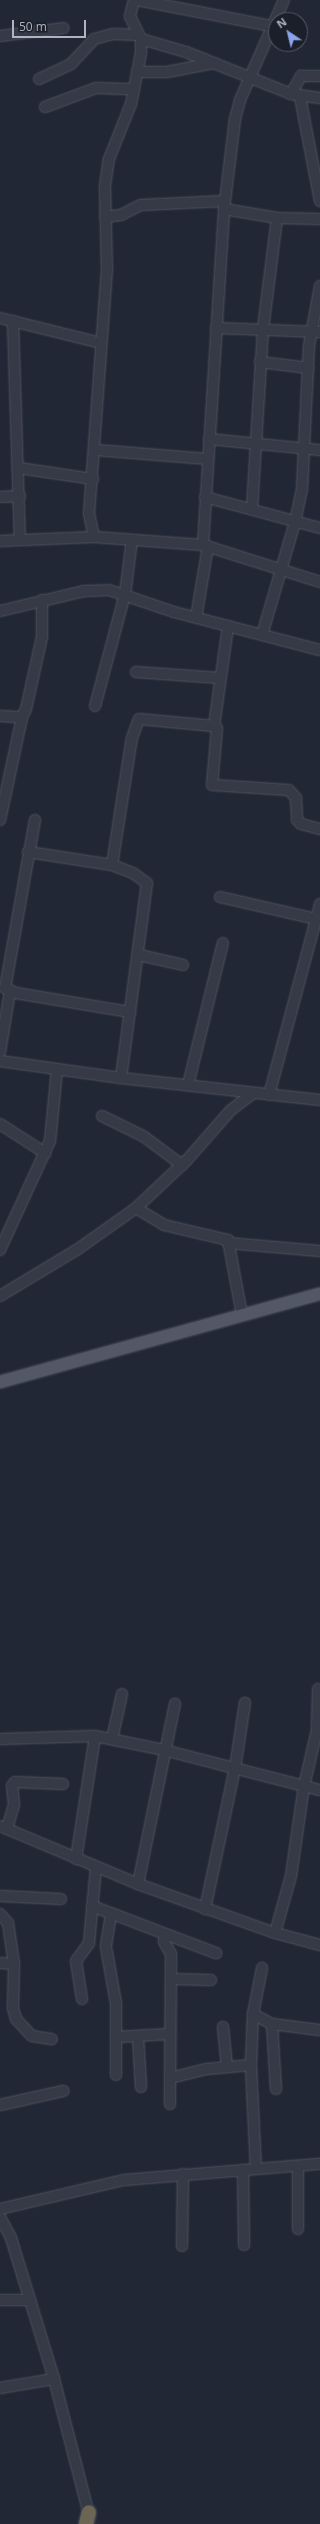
<!DOCTYPE html>
<style>
body{margin:0}
#map{position:relative;width:320px;height:2524px;overflow:hidden;background:#222735;font-family:"Open Sans",sans-serif}
div>[style]{position:absolute}
[style*='--x']{left:calc(var(--x)*1px);top:calc(var(--y)*1px);width:calc(var(--w)*1px);rotate:calc(var(--a)*1deg)}
.roads{filter:drop-shadow(0 0 1px #505460) drop-shadow(0 0 1px #505460)}
.minor>*{height:10px;margin:-5px;padding:0 5px;transform-origin:5px;border-radius:5px;background:#353a46}
.major>*{height:12px;margin:-6px;padding:0 6px;transform-origin:6px;border-radius:6px;background:#535866}
.highway>*{height:14px;margin:-7px;padding:0 7px;transform-origin:7px;border-radius:7px;background:#6b6553}
span{translate:-50% -50%;white-space:nowrap;text-align:center;line-height:1.15;-webkit-text-stroke:4px #1b1f2a;paint-order:stroke}
.north{position:absolute;left:268px;top:12px;width:40px;height:40px;box-sizing:border-box;background:#1b1f2a;border:1px solid #575b67;border-radius:50%;rotate:325deg;font-size:11px;font-weight:700;line-height:16px;text-align:center;color:#b0b4c2}
.north::after{content:'';display:block;margin:auto;width:14px;height:18px;background:#8aa3ed;clip-path:polygon(50% 0,100% 100%,50% 72%,0 100%)}
.scale{position:absolute;left:12px;top:20px;width:74px;height:18px;box-sizing:border-box;border:2px solid #b0b4c2;border-top:0;padding-left:5px;font-size:12px;line-height:14px;white-space:nowrap;color:#b0b4c2;-webkit-text-stroke:3px #1b1f2a;paint-order:stroke}
</style>
<div id="map">
<div class="roads">
<div class="minor">
<i style="--x:137;--y:0;--w:136;--a:11"></i>
<i style="--x:0;--y:36;--w:64;--a:-7.1"></i>
<i style="--x:141;--y:39;--w:47;--a:16.1"></i>
<i style="--x:186;--y:52;--w:113;--a:21.8"></i>
<i style="--x:291;--y:94;--w:29;--a:8"></i>
<i style="--x:137;--y:72;--w:30;--a:0"></i>
<i style="--x:167;--y:72;--w:48;--a:-10.8"></i>
<i style="--x:39;--y:79;--w:35;--a:-25"></i>
<i style="--x:71;--y:64;--w:34;--a:-47"></i>
<i style="--x:94;--y:39;--w:20;--a:-15"></i>
<i style="--x:113;--y:34;--w:26;--a:2"></i>
<i style="--x:291;--y:94;--w:21;--a:-61"></i>
<i style="--x:301;--y:76;--w:19;--a:0"></i>
<i style="--x:300;--y:97;--w:106;--a:79.1"></i>
<i style="--x:45;--y:107;--w:54;--a:-20.4"></i>
<i style="--x:96;--y:88;--w:38;--a:2"></i>
<i style="--x:224;--y:209;--w:54;--a:9.6"></i>
<i style="--x:277;--y:218;--w:43;--a:1.3"></i>
<i style="--x:105;--y:217;--w:16;--a:-7"></i>
<i style="--x:121;--y:215;--w:22;--a:-27"></i>
<i style="--x:141;--y:205;--w:84;--a:-2.7"></i>
<i style="--x:0;--y:318;--w:104;--a:13.9"></i>
<i style="--x:13;--y:321;--w:219;--a:88.2"></i>
<i style="--x:216;--y:328;--w:104;--a:2.2"></i>
<i style="--x:260;--y:362;--w:49;--a:7"></i>
<i style="--x:209;--y:439;--w:112;--a:5.7"></i>
<i style="--x:96;--y:450;--w:112;--a:4.6"></i>
<i style="--x:19;--y:468;--w:75;--a:8.5"></i>
<i style="--x:0;--y:497;--w:20;--a:-3"></i>
<i style="--x:205;--y:497;--w:119;--a:15.1"></i>
<i style="--x:252;--y:509;--w:180;--a:-86.5"></i>
<i style="--x:263;--y:329;--w:112;--a:-82.8"></i>
<i style="--x:94;--y:537;--w:24;--a:-102"></i>
<i style="--x:89;--y:514;--w:245;--a:-85.8"></i>
<i style="--x:107;--y:270;--w:84;--a:-91.4"></i>
<i style="--x:105;--y:186;--w:27;--a:-82"></i>
<i style="--x:109;--y:159;--w:59;--a:-68.2"></i>
<i style="--x:131;--y:104;--w:52;--a:-78.9"></i>
<i style="--x:141;--y:53;--w:14;--a:-90"></i>
<i style="--x:141;--y:39;--w:25;--a:-116"></i>
<i style="--x:130;--y:16;--w:16;--a:-76"></i>
<i style="--x:0;--y:541;--w:94;--a:-2.4"></i>
<i style="--x:94;--y:537;--w:109;--a:4.2"></i>
<i style="--x:203;--y:545;--w:123;--a:17.5"></i>
<i style="--x:203;--y:545;--w:337;--a:-86.4"></i>
<i style="--x:224;--y:209;--w:91;--a:-83"></i>
<i style="--x:235;--y:119;--w:20;--a:-75"></i>
<i style="--x:240;--y:100;--w:109;--a:-66.3"></i>
<i style="--x:0;--y:611;--w:86;--a:-13.4"></i>
<i style="--x:84;--y:591;--w:25;--a:-2"></i>
<i style="--x:109;--y:590;--w:69;--a:18.7"></i>
<i style="--x:174;--y:612;--w:151;--a:14.6"></i>
<i style="--x:196;--y:618;--w:73;--a:-80.5"></i>
<i style="--x:262;--y:635;--w:118;--a:-73.7"></i>
<i style="--x:295;--y:522;--w:34;--a:-78"></i>
<i style="--x:302;--y:489;--w:143;--a:-87.2"></i>
<i style="--x:309;--y:346;--w:61;--a:-79.6"></i>
<i style="--x:136;--y:672;--w:84;--a:4.1"></i>
<i style="--x:95;--y:706;--w:116;--a:-75"></i>
<i style="--x:125;--y:594;--w:54;--a:-82.6"></i>
<i style="--x:0;--y:716;--w:22;--a:3"></i>
<i style="--x:22;--y:717;--w:9;--a:-63"></i>
<i style="--x:26;--y:709;--w:74;--a:-77.5"></i>
<i style="--x:42;--y:637;--w:37;--a:-90"></i>
<i style="--x:217;--y:728;--w:57;--a:95"></i>
<i style="--x:212;--y:785;--w:77;--a:3.7"></i>
<i style="--x:289;--y:790;--w:11;--a:49"></i>
<i style="--x:296;--y:798;--w:22;--a:87"></i>
<i style="--x:297;--y:820;--w:6;--a:45"></i>
<i style="--x:301;--y:824;--w:20;--a:15"></i>
<i style="--x:0;--y:820;--w:105;--a:-77.9"></i>
<i style="--x:35;--y:820;--w:171;--a:100.1"></i>
<i style="--x:5;--y:988;--w:12;--a:24"></i>
<i style="--x:16;--y:993;--w:116;--a:9.5"></i>
<i style="--x:28;--y:852;--w:85;--a:8.8"></i>
<i style="--x:112;--y:865;--w:22;--a:21"></i>
<i style="--x:133;--y:873;--w:17;--a:36"></i>
<i style="--x:147;--y:883;--w:197;--a:97.6"></i>
<i style="--x:112;--y:865;--w:129;--a:-81.1"></i>
<i style="--x:132;--y:738;--w:20;--a:-70"></i>
<i style="--x:139;--y:719;--w:75;--a:5.3"></i>
<i style="--x:214;--y:726;--w:101;--a:-82"></i>
<i style="--x:220;--y:897;--w:98;--a:12.9"></i>
<i style="--x:139;--y:955;--w:45;--a:12.8"></i>
<i style="--x:0;--y:1052;--w:62;--a:-80.7"></i>
<i style="--x:0;--y:1061;--w:122;--a:8"></i>
<i style="--x:121;--y:1078;--w:200;--a:6.3"></i>
<i style="--x:188;--y:1085;--w:146;--a:-76.2"></i>
<i style="--x:269;--y:1095;--w:198;--a:-75"></i>
<i style="--x:102;--y:1116;--w:46;--a:26"></i>
<i style="--x:143;--y:1136;--w:49;--a:36.6"></i>
<i style="--x:0;--y:1124;--w:54;--a:32.8"></i>
<i style="--x:136;--y:1208;--w:33;--a:31"></i>
<i style="--x:164;--y:1225;--w:66;--a:13.2"></i>
<i style="--x:228;--y:1240;--w:76;--a:79.4"></i>
<i style="--x:228;--y:1243;--w:92;--a:5"></i>
<i style="--x:0;--y:1250;--w:120;--a:-65.4"></i>
<i style="--x:50;--y:1141;--w:71;--a:-84.4"></i>
<i style="--x:0;--y:1296;--w:91;--a:-31.1"></i>
<i style="--x:78;--y:1249;--w:71;--a:-35.3"></i>
<i style="--x:136;--y:1208;--w:70;--a:-43.3"></i>
<i style="--x:187;--y:1160;--w:67;--a:-48.7"></i>
<i style="--x:231;--y:1110;--w:26;--a:-37"></i>
<i style="--x:0;--y:1739;--w:95;--a:-1.8"></i>
<i style="--x:95;--y:1736;--w:70;--a:11.5"></i>
<i style="--x:164;--y:1750;--w:161;--a:14.4"></i>
<i style="--x:112;--y:1739;--w:46;--a:-77.5"></i>
<i style="--x:0;--y:1826;--w:150;--a:22.8"></i>
<i style="--x:138;--y:1884;--w:145;--a:19.7"></i>
<i style="--x:275;--y:1933;--w:47;--a:14.9"></i>
<i style="--x:7;--y:1829;--w:26;--a:-74"></i>
<i style="--x:14;--y:1804;--w:18;--a:-96"></i>
<i style="--x:12;--y:1786;--w:5;--a:-53"></i>
<i style="--x:15;--y:1782;--w:48;--a:2.4"></i>
<i style="--x:76;--y:1859;--w:124;--a:-81.2"></i>
<i style="--x:138;--y:1884;--w:184;--a:-78.4"></i>
<i style="--x:0;--y:1896;--w:61;--a:2.8"></i>
<i style="--x:92;--y:1906;--w:133;--a:20.8"></i>
<i style="--x:205;--y:1909;--w:144;--a:-78"></i>
<i style="--x:235;--y:1768;--w:66;--a:-81.3"></i>
<i style="--x:0;--y:1914;--w:12;--a:48"></i>
<i style="--x:8;--y:1923;--w:41;--a:81.7"></i>
<i style="--x:14;--y:1964;--w:44;--a:91.3"></i>
<i style="--x:13;--y:2008;--w:11;--a:75"></i>
<i style="--x:16;--y:2019;--w:23;--a:47"></i>
<i style="--x:32;--y:2036;--w:20;--a:9"></i>
<i style="--x:111;--y:1914;--w:33;--a:99"></i>
<i style="--x:106;--y:1947;--w:57;--a:79.9"></i>
<i style="--x:116;--y:2003;--w:72;--a:90"></i>
<i style="--x:275;--y:1933;--w:59;--a:-74.3"></i>
<i style="--x:291;--y:1876;--w:91;--a:-81.8"></i>
<i style="--x:304;--y:1786;--w:57;--a:-76.9"></i>
<i style="--x:317;--y:1730;--w:41;--a:-88.6"></i>
<i style="--x:165;--y:1934;--w:8;--a:97"></i>
<i style="--x:164;--y:1942;--w:14;--a:60"></i>
<i style="--x:171;--y:1954;--w:150;--a:90.4"></i>
<i style="--x:0;--y:1963;--w:14;--a:4"></i>
<i style="--x:171;--y:1979;--w:40;--a:1.4"></i>
<i style="--x:82;--y:1999;--w:38;--a:-99"></i>
<i style="--x:76;--y:1961;--w:22;--a:-54"></i>
<i style="--x:89;--y:1943;--w:76;--a:-84.7"></i>
<i style="--x:253;--y:2014;--w:21;--a:28"></i>
<i style="--x:272;--y:2024;--w:48;--a:7.1"></i>
<i style="--x:272;--y:2024;--w:65;--a:86.5"></i>
<i style="--x:223;--y:2027;--w:40;--a:84.3"></i>
<i style="--x:138;--y:2036;--w:51;--a:86.6"></i>
<i style="--x:116;--y:2037;--w:54;--a:-3.2"></i>
<i style="--x:170;--y:2078;--w:38;--a:-14"></i>
<i style="--x:207;--y:2069;--w:44;--a:-5.2"></i>
<i style="--x:0;--y:2105;--w:65;--a:-12.5"></i>
<i style="--x:298;--y:2166;--w:63;--a:90"></i>
<i style="--x:256;--y:2169;--w:104;--a:-92.8"></i>
<i style="--x:251;--y:2065;--w:51;--a:-87.8"></i>
<i style="--x:253;--y:2014;--w:47;--a:-78.9"></i>
<i style="--x:243;--y:2170;--w:75;--a:89.2"></i>
<i style="--x:0;--y:2209;--w:127;--a:-13.2"></i>
<i style="--x:124;--y:2180;--w:197;--a:-4.7"></i>
<i style="--x:0;--y:2217;--w:24;--a:62"></i>
<i style="--x:11;--y:2238;--w:147;--a:73"></i>
<i style="--x:54;--y:2379;--w:144;--a:75.5"></i>
<i style="--x:182;--y:2246;--w:72;--a:-89.2"></i>
<i style="--x:0;--y:2300;--w:30;--a:0"></i>
<i style="--x:0;--y:2388;--w:55;--a:-9.5"></i>
</div>
<div class="major">
<i style="--x:0;--y:1382;--w:332;--a:-15.4"></i>
</div>
<div class="highway">
<i style="--x:86;--y:2524;--w:12;--a:-76"></i>
</div>
</div>
<div class="north">N</div>
<div class="scale">50 m</div>
</div>
